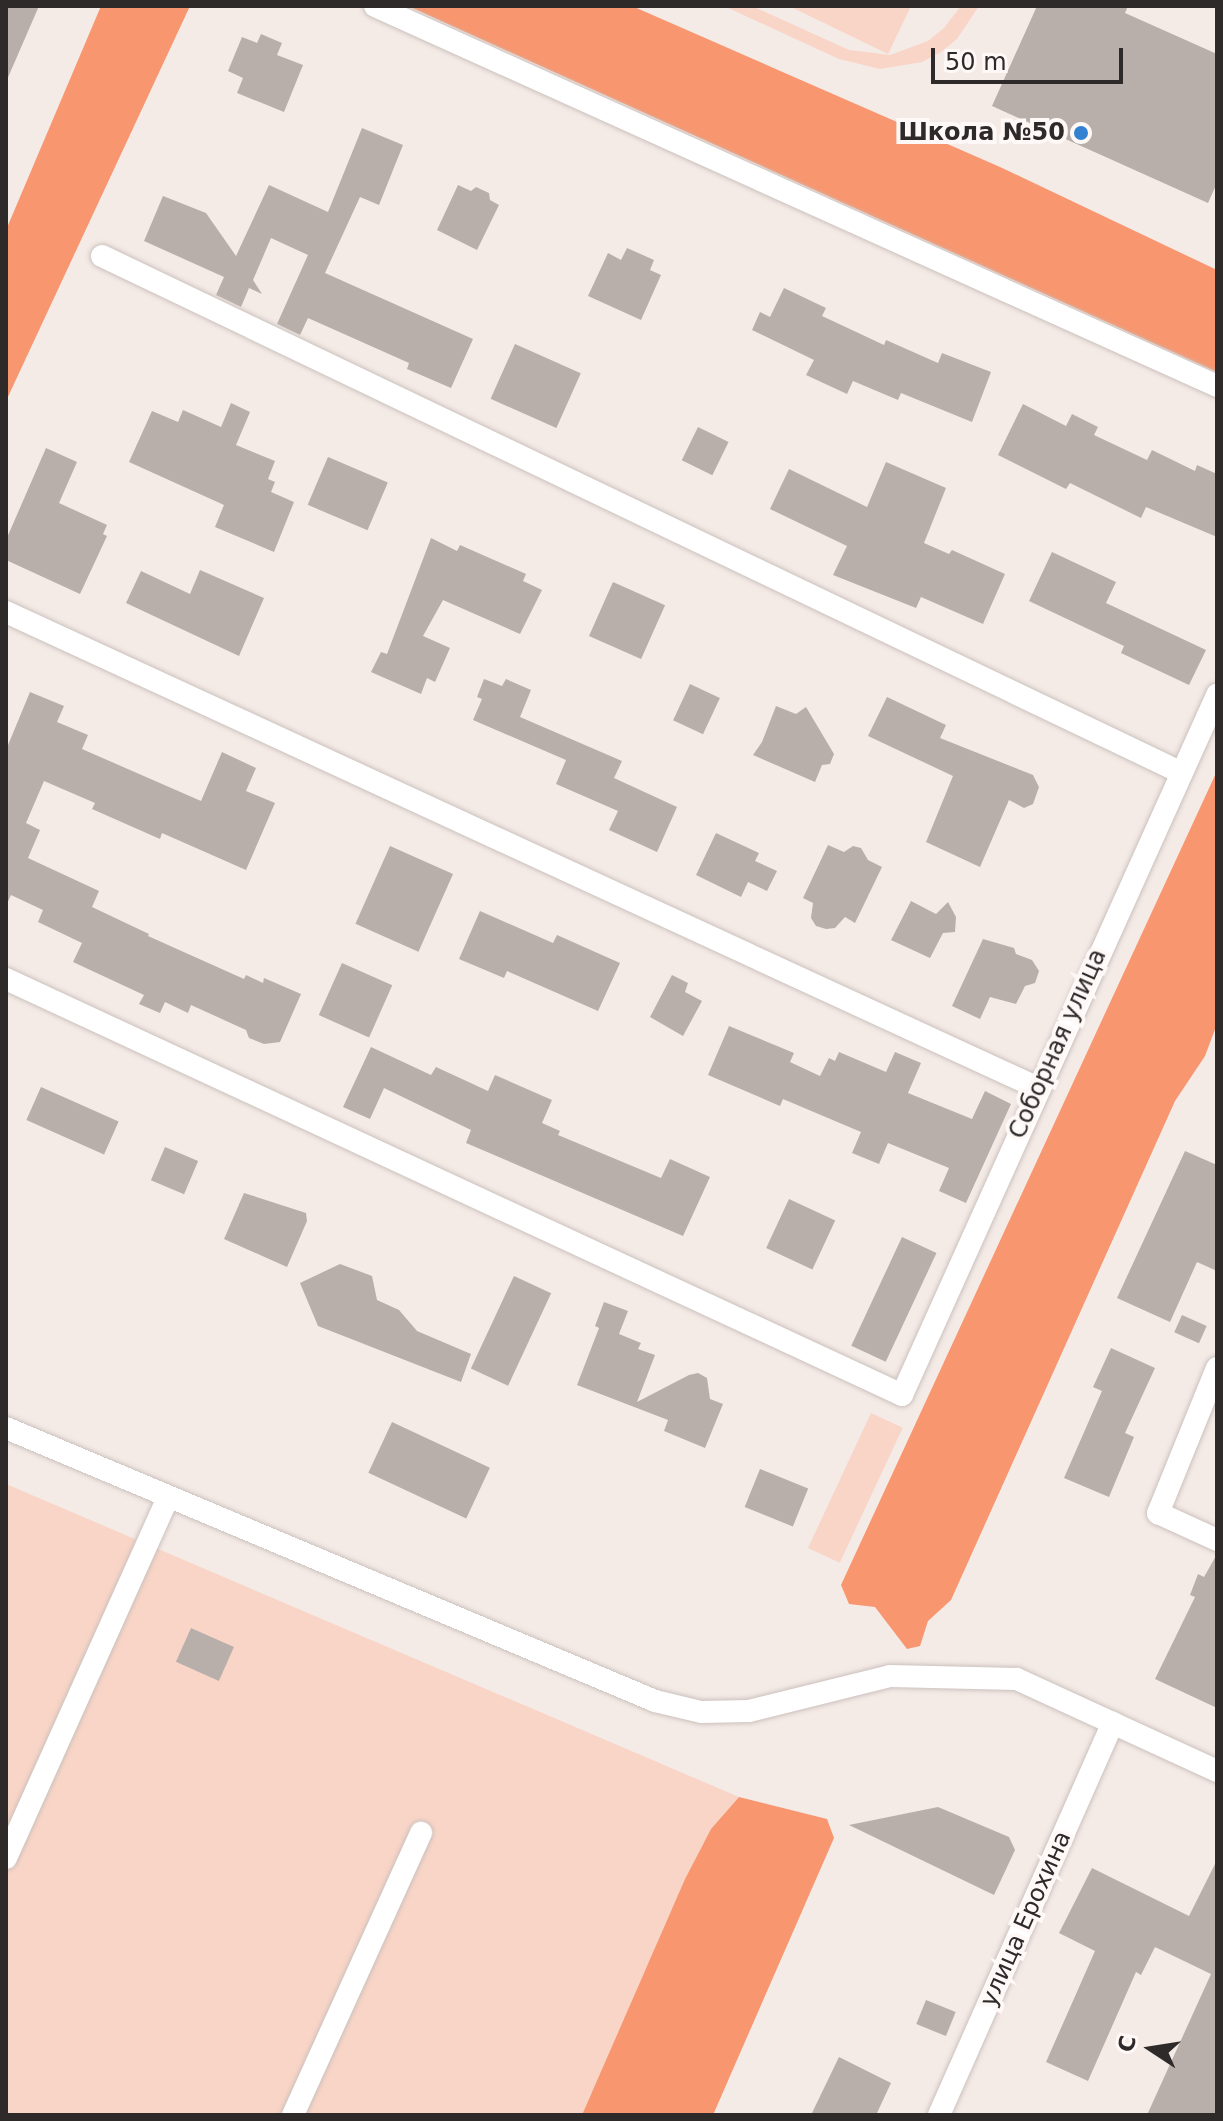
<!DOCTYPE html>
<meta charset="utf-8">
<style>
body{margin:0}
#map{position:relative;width:1223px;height:2121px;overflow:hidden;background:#f4eae6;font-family:"DejaVu Sans",sans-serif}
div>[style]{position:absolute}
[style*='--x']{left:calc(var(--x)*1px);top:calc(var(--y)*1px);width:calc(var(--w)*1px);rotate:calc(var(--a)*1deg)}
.green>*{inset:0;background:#f9d5c7;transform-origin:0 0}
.forest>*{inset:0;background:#f7966f}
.building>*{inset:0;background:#b8afab;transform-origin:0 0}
.roads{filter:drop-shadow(0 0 2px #cbc1bd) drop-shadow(0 0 2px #cbc1bd)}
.street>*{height:22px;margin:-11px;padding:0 11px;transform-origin:11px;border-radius:11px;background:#fff}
.dots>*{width:22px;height:22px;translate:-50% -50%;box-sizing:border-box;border:4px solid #fef8f6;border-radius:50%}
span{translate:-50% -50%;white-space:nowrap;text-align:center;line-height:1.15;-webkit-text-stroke:8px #fef8f6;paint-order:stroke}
.poi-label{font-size:24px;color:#2e2a29;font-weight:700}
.right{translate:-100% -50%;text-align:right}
.street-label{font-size:24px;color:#2e2a29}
.frame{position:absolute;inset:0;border:8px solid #2e2a29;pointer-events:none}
.north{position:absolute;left:1111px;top:2009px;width:80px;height:80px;-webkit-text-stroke:6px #fef8f6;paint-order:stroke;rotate:282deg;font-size:22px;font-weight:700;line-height:32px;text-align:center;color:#2e2a29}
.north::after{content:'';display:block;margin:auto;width:28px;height:36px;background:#2e2a29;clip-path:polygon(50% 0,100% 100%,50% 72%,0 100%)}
.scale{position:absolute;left:931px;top:48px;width:192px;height:36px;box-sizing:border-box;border:4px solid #2e2a29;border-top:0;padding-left:10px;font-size:24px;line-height:28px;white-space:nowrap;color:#2e2a29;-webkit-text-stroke:6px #fef8f6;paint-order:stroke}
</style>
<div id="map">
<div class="green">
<i style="clip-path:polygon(724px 6px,752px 6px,849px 50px,890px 55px,928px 41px,944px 28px,961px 6px,979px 6px,957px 39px,941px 52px,922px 62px,880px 69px,839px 59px)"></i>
<i style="clip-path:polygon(789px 6px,911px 6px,888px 54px)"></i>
<i style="left:871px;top:1413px;width:35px;height:149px;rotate:25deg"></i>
<i style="clip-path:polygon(6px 1484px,739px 1797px,711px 1829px,685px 1879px,582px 2115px,6px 2115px)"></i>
</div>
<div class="forest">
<i style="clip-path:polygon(101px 6px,190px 6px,6px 401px,6px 230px)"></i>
<i style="clip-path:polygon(408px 6px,632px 6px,1000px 167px,1217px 270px,1217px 372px)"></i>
<i style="clip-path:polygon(1217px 771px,1217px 1024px,1205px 1056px,1175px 1101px,951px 1600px,928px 1621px,920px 1646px,907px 1649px,875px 1607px,849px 1604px,841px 1585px)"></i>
<i style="clip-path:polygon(739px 1797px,827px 1819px,834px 1838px,713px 2115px,582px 2115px,685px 1879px,711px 1829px)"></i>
</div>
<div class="building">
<i style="clip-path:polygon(6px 6px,39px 6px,6px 82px)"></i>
<i style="clip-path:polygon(1037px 6px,1128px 6px,1125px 13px,1217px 54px,1217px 183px,1208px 203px,992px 106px)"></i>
<i style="clip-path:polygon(261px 34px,282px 43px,277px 55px,303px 65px,284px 112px,237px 93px,243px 78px,228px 71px,242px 37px,257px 43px)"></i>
<i style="clip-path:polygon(362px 128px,403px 145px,379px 205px,360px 197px,325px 273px,473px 339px,451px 388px,407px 369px,409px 363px,308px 318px,300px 335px,277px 324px,308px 255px,271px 238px,253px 280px,262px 294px,249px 288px,241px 307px,216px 295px,224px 277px,144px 241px,163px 196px,206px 213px,236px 256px,269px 185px,328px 212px)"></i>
<i style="clip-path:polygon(458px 185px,471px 191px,476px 187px,489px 193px,490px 200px,499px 205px,477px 250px,437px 230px)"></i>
<i style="clip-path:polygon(627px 248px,654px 260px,650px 270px,661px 275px,641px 320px,588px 296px,608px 253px,621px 260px)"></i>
<i style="clip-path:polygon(784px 288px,826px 308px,822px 316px,884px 345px,886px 340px,938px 363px,942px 353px,991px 372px,972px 422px,901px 393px,898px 400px,853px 381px,847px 394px,806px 375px,814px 360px,752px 330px,760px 312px,770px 317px)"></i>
<i style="left:515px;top:344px;width:72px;height:60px;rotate:24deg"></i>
<i style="clip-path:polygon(231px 403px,250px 412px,236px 445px,275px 461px,268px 479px,275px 482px,271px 492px,294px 502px,274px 552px,215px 527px,224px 505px,129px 462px,152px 411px,178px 422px,183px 410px,221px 427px)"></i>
<i style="clip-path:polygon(1023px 404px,1066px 426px,1072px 414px,1098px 427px,1094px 435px,1147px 460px,1152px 450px,1195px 471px,1197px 465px,1217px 474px,1217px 537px,1146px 507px,1141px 518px,1070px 483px,1066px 489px,998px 455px)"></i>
<i style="left:698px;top:427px;width:34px;height:37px;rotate:26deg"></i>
<i style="clip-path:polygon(46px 448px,77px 462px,59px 503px,107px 525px,103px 534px,107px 536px,80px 594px,6px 560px,6px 540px)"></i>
<i style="left:328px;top:457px;width:65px;height:52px;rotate:23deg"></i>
<i style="clip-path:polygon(886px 462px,946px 488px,924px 543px,949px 554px,952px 550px,1005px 574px,983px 624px,921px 597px,916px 608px,833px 575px,847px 546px,770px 509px,789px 469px,867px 507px)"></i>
<i style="clip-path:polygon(431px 538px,457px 551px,460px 545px,526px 574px,523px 581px,542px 590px,520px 634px,443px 600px,423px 636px,450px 648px,435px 682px,427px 678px,421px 694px,371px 672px,381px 652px,387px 654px)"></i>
<i style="clip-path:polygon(1052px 552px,1116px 582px,1106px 603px,1206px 650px,1189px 685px,1121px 653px,1124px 646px,1029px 601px)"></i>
<i style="clip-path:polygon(200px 570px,264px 598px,239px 656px,126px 603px,141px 571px,190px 594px)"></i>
<i style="left:613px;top:582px;width:57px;height:59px;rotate:24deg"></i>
<i style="clip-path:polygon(484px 679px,502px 686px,506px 679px,531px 690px,520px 717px,622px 761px,614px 778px,677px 807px,657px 852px,609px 830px,618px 811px,556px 784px,566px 760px,473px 720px,482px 699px,477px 697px)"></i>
<i style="left:690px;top:684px;width:33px;height:40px;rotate:25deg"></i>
<i style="clip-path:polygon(30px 692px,64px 706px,57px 722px,88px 735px,82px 749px,201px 801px,222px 752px,256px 768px,246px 791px,275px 803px,246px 870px,162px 833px,160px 839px,92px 809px,95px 803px,44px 781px,26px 823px,40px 830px,28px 858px,99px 891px,92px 907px,149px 934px,148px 936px,244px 979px,246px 975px,263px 983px,264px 978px,301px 994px,280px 1042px,264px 1044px,249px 1038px,246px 1030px,191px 1005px,188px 1013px,165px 1002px,160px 1013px,139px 1004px,144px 995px,73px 962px,82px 943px,38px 922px,43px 910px,11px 895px,6px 906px,6px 750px)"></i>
<i style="clip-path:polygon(887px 697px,946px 725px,940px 738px,1033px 775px,1039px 787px,1033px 804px,1024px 808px,1009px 800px,980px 867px,926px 842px,953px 776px,868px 736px)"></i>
<i style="clip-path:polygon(776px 706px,796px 714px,806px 707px,834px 754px,830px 764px,822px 765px,815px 782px,753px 755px,762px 742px)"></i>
<i style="clip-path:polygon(716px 833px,759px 853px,755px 861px,777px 871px,767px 891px,748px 882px,741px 897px,696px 875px)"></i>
<i style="clip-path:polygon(828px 845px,844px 852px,853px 846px,861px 848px,868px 860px,882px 867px,855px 923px,845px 917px,835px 928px,826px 929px,816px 926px,811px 918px,813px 903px,803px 898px)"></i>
<i style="left:390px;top:846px;width:69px;height:85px;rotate:24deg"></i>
<i style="clip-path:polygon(911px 901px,936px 914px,948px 902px,956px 917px,955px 932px,943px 933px,930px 958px,891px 940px)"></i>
<i style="clip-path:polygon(480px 911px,553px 943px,557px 935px,620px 963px,598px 1011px,507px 971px,504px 978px,459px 959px)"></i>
<i style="clip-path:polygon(983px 939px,1014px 948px,1016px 954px,1032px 960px,1039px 971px,1035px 983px,1025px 986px,1016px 1004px,990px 997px,980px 1019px,952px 1006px)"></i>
<i style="left:342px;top:963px;width:55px;height:57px;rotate:24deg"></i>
<i style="clip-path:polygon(672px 975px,688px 983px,685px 992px,702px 1001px,683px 1036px,650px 1017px)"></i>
<i style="clip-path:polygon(729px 1026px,794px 1053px,790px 1062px,820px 1076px,829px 1058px,835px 1061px,839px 1052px,886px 1072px,895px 1052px,921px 1063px,908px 1093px,972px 1119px,985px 1091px,1011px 1104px,966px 1203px,939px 1191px,949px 1168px,888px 1143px,879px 1164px,852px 1153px,861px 1132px,783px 1099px,780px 1106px,708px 1075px)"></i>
<i style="clip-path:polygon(371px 1047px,431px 1075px,436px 1067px,488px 1091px,495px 1075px,552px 1100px,542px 1123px,560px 1131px,558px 1135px,661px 1178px,670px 1159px,710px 1177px,683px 1236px,466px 1143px,471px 1130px,384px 1088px,370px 1119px,343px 1107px)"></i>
<i style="left:41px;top:1087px;width:85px;height:36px;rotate:24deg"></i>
<i style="left:165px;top:1147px;width:36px;height:36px;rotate:23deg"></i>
<i style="clip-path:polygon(1185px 1151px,1217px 1165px,1217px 1271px,1197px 1262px,1170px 1322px,1117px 1298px)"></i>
<i style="clip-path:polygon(244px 1193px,306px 1213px,307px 1221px,287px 1267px,224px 1239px)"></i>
<i style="left:789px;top:1199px;width:51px;height:54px;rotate:25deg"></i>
<i style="left:902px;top:1237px;width:38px;height:120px;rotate:25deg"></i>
<i style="clip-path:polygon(340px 1264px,372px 1276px,377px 1300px,399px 1310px,417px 1331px,471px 1354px,461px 1382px,318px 1326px,300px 1283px)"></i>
<i style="left:514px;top:1276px;width:41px;height:102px;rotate:25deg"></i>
<i style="clip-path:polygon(604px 1302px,628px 1311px,619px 1334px,641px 1343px,638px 1349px,655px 1355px,637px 1402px,689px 1375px,698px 1373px,707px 1378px,710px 1399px,723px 1404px,705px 1448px,664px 1431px,668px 1420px,577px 1385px,599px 1328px,595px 1326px)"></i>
<i style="left:1182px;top:1315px;width:27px;height:19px;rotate:24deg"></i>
<i style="clip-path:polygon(1111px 1348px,1155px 1368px,1125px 1433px,1134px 1437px,1109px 1497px,1064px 1478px,1102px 1391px,1093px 1387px)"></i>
<i style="left:392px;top:1422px;width:108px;height:56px;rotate:25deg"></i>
<i style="left:760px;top:1469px;width:52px;height:41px;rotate:22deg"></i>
<i style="clip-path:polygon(1217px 1554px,1217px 1708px,1155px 1679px,1195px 1597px,1190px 1595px,1198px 1574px,1204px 1577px)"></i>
<i style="left:191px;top:1628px;width:47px;height:37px;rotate:24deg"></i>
<i style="clip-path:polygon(938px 1807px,1009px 1837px,1015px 1850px,994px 1895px,849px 1825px)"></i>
<i style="clip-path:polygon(1217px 1860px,1217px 2115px,1147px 2115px,1211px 1974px,1155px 1947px,1141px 1975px,1136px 1972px,1088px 2081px,1046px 2062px,1095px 1951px,1059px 1933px,1092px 1868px,1189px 1916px)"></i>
<i style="left:926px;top:2000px;width:32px;height:26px;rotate:22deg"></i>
<i style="clip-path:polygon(839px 2057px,891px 2083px,876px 2115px,811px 2115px)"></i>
</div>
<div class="roads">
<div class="street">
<i style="--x:375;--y:6;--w:924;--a:24.29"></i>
<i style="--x:102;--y:256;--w:1197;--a:25.58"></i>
<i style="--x:6;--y:612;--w:1136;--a:24.76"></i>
<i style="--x:6;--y:979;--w:988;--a:24.9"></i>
<i style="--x:902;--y:1395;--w:768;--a:-65.77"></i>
<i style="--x:1217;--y:1368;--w:157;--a:112.1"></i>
<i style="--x:1158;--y:1513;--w:65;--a:24.6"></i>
<i style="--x:6;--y:1428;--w:704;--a:22.81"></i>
<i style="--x:655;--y:1701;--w:47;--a:13.4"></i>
<i style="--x:701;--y:1712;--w:48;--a:-1.2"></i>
<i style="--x:749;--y:1711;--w:145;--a:-13.9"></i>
<i style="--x:890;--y:1676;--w:127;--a:1.4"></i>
<i style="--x:1017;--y:1679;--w:220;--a:24.7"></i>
<i style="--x:6;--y:1858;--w:396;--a:-65.8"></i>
<i style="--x:293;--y:2115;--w:310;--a:-65.6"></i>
<i style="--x:939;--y:2115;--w:429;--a:-66.1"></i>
</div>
</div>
<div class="dots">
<i style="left:1081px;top:133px;background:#3381d1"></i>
</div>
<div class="poi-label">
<span class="right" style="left:1065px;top:133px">Школа №50</span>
</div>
<div class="street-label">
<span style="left:1058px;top:1044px;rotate:-66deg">Соборная улица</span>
<span style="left:1026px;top:1919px;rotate:-66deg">улица Ерохина</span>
</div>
<div class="frame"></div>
<div class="north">С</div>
<div class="scale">50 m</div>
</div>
